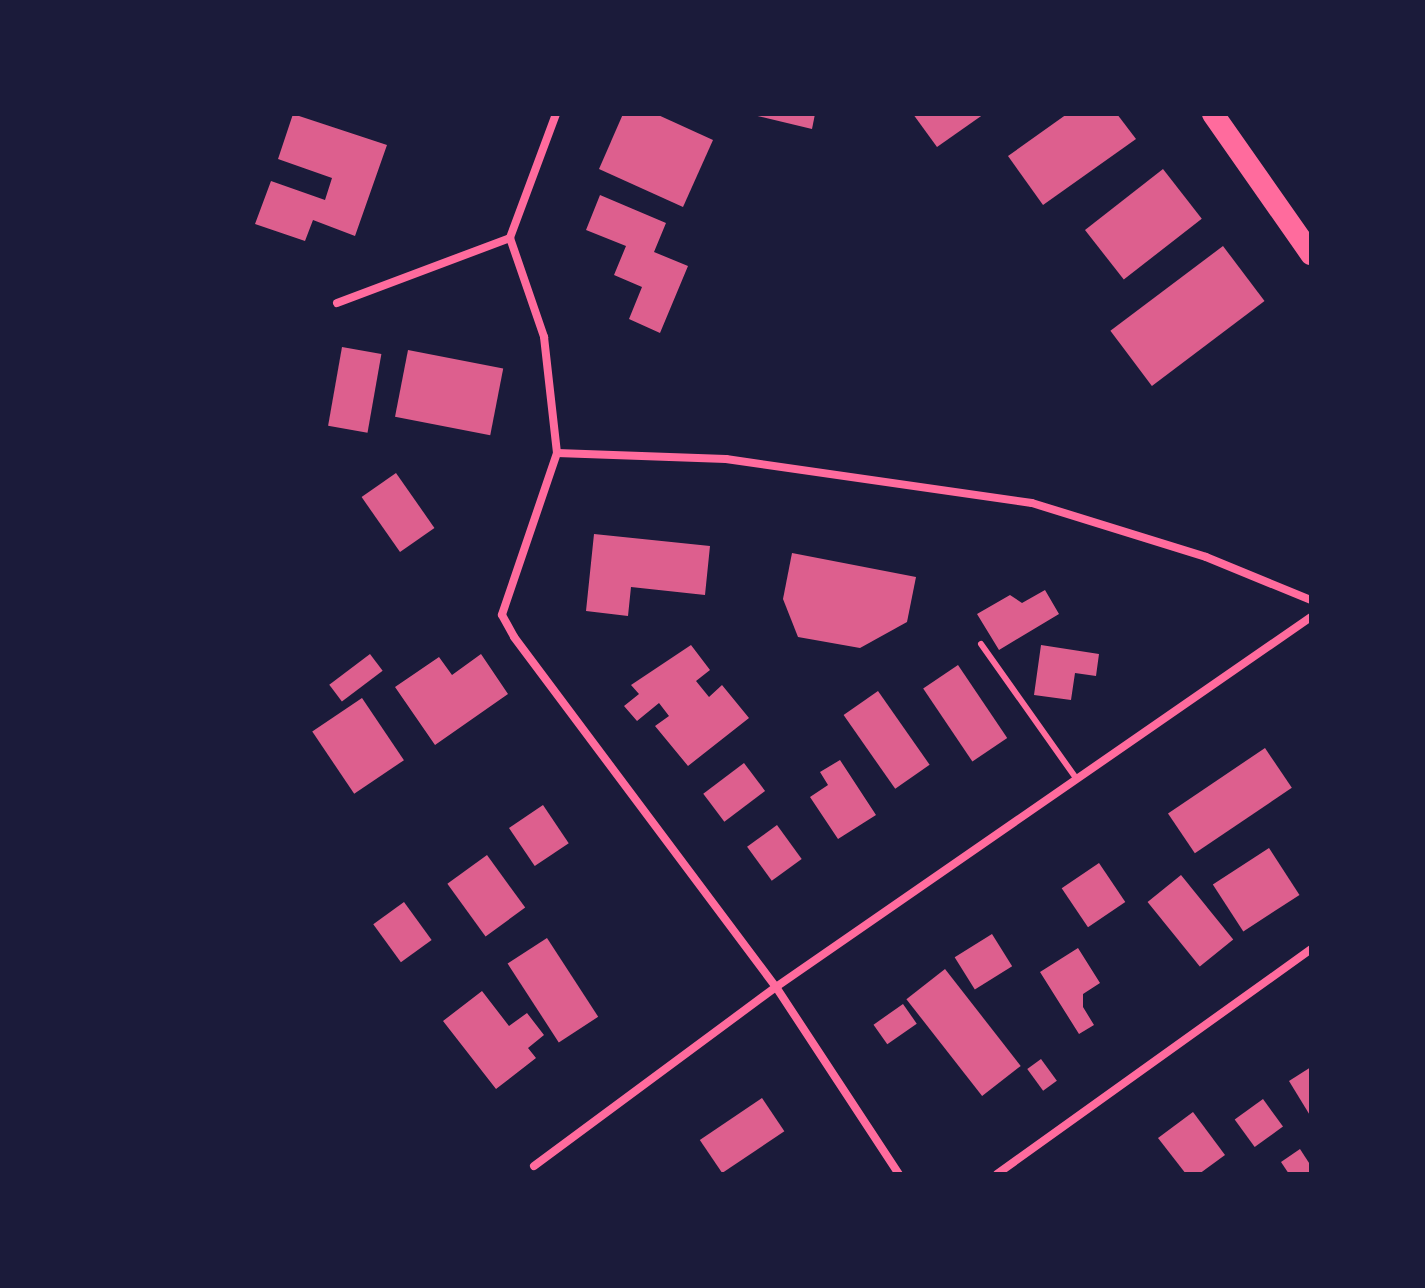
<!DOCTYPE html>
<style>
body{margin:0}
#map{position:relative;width:1425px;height:1288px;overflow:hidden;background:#1b1b3a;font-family:"Alegreya Sans",sans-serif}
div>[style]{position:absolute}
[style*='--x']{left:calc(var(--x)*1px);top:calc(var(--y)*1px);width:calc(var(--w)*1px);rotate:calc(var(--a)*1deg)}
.building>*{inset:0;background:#dd5f8e;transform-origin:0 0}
.service>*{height:6px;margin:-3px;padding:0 3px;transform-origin:3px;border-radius:3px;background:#ff6b9d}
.minor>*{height:8px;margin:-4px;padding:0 4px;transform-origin:4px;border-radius:4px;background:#ff6b9d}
.trunk>*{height:22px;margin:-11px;padding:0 11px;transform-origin:11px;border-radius:11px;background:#ff6b9d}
span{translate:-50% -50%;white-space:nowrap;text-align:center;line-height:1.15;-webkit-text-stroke:6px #1b1b3a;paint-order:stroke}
.frame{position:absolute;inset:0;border:116px solid #1b1b3a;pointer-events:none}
</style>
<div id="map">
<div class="building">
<i style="clip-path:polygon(293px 114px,387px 145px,355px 236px,313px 220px,305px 241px,255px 224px,271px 181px,325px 200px,332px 178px,278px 159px)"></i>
<i style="clip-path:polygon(623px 114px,656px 114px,713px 140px,683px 207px,599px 169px)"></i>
<i style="clip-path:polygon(749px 114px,815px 114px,812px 129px)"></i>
<i style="clip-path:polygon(913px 114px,984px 114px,937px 147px)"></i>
<i style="clip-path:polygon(1067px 114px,1117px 114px,1136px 139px,1043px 205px,1008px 156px)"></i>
<i style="left:1163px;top:169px;width:63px;height:99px;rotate:52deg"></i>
<i style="clip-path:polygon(600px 195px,666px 223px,654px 252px,688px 266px,660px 333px,629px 319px,642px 287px,614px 275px,626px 246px,586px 230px)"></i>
<i style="left:1223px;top:246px;width:69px;height:141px;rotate:53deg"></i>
<i style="left:342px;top:347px;width:40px;height:80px;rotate:10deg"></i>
<i style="left:408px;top:350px;width:97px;height:68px;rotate:11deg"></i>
<i style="left:396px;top:473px;width:67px;height:42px;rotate:55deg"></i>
<i style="clip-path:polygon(594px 534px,710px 546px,705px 595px,631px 587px,628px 616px,586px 611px)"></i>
<i style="clip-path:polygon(792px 553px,916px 577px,907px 622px,860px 648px,798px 637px,783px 599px)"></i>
<i style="clip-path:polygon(1045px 590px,1059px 614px,999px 650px,977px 614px,1010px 595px,1022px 603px)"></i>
<i style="clip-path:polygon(691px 645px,710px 670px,696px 681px,709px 697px,722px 685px,749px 718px,688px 766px,655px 726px,669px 716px,659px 703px,637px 721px,624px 706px,639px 694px,631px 685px)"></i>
<i style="clip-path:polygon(1041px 645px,1099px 654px,1096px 676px,1075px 673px,1071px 700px,1034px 695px)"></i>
<i style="left:370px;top:654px;width:21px;height:51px;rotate:53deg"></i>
<i style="clip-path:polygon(481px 654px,508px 694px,435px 745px,395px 687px,439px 657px,452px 675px)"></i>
<i style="left:958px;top:665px;width:88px;height:42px;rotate:56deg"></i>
<i style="left:878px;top:691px;width:90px;height:42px;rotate:55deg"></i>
<i style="left:362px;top:698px;width:75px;height:60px;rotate:56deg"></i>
<i style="left:1265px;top:748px;width:48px;height:117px;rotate:56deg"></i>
<i style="clip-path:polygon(840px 760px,876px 815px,838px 839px,810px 797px,828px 785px,820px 772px)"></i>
<i style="left:744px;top:763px;width:35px;height:51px;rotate:53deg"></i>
<i style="left:543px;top:805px;width:46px;height:41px;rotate:56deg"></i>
<i style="left:777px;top:825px;width:42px;height:37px;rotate:54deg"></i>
<i style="left:1269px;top:848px;width:56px;height:67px;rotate:57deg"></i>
<i style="left:487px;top:855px;width:65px;height:49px;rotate:54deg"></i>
<i style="left:1099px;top:863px;width:47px;height:45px;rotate:56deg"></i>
<i style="left:1181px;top:875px;width:83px;height:43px;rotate:51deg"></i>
<i style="left:404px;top:902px;width:47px;height:38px;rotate:54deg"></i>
<i style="left:992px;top:934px;width:38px;height:44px;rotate:58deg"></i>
<i style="left:547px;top:938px;width:94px;height:47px;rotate:57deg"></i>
<i style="clip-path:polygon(1078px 948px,1100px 983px,1083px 994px,1083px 1007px,1094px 1025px,1079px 1034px,1040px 972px)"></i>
<i style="left:945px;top:969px;width:123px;height:49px;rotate:52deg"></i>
<i style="clip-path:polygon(482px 991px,509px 1026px,527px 1013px,544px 1035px,528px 1048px,536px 1058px,496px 1089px,443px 1021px)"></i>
<i style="left:903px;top:1004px;width:24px;height:36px;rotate:55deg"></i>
<i style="left:1041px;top:1059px;width:27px;height:17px;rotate:54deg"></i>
<i style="clip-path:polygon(1311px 1067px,1311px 1117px,1289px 1081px)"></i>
<i style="left:762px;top:1098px;width:40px;height:75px;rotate:56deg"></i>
<i style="left:1263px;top:1099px;width:34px;height:35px;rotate:54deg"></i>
<i style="clip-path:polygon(1193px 1112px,1225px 1155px,1199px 1174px,1186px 1174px,1158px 1138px)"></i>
<i style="clip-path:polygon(1300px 1149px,1311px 1166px,1311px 1174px,1289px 1174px,1281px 1162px)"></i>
</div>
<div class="service">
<i style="--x:981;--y:644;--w:164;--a:54.7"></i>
</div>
<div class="minor">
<i style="--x:556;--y:114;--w:132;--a:110.4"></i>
<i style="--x:510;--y:238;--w:105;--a:71"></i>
<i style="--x:544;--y:337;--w:117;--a:83.6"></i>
<i style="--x:557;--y:453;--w:171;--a:108.8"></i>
<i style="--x:502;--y:615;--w:25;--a:61"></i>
<i style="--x:514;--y:637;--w:437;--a:53.2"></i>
<i style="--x:776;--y:987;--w:224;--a:56.7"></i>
<i style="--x:337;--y:303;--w:185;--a:-20.6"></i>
<i style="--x:557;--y:453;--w:169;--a:2"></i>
<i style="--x:726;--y:459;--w:309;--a:8.2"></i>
<i style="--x:1032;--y:503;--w:182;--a:17.2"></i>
<i style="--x:1206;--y:557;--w:113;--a:22.3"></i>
<i style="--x:534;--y:1166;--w:301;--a:-36.5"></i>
<i style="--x:776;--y:987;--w:650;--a:-34.67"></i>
<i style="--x:997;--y:1174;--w:386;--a:-35.6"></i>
</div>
<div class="trunk">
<i style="--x:1213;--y:114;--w:171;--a:55"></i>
</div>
<div class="frame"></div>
</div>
